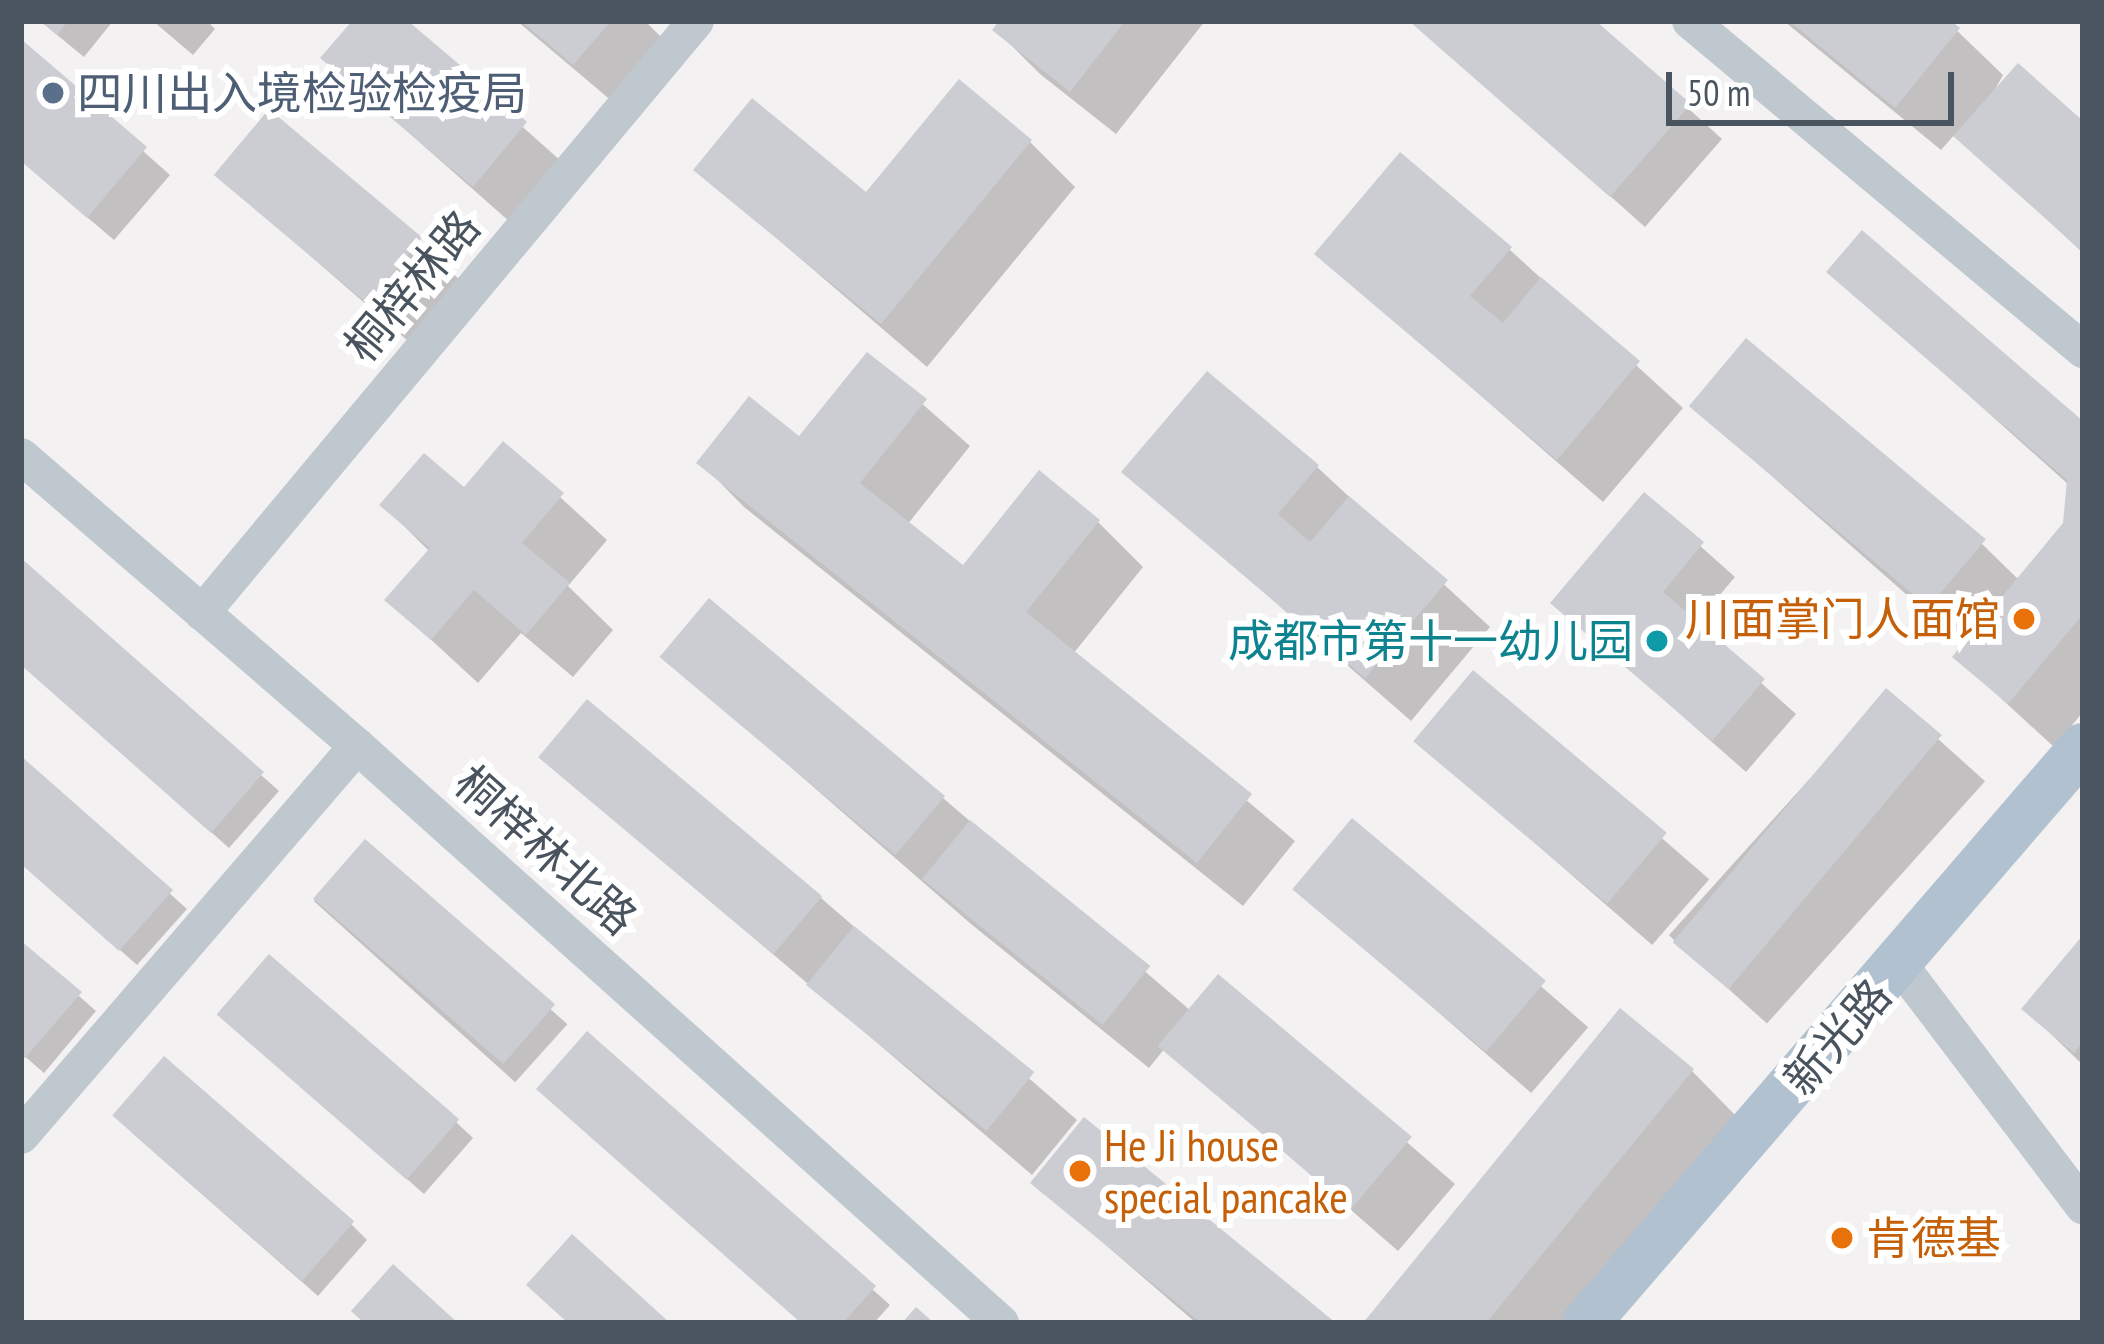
<!DOCTYPE html>
<meta charset="utf-8">
<style>
body{margin:0}
#map{position:relative;width:2104px;height:1344px;overflow:hidden;background:#f3f1f1;font-family:"PT Sans Narrow","Noto Sans SC",sans-serif}
div>[style]{position:absolute}
[style*='--x']{left:calc(var(--x)*1px);top:calc(var(--y)*1px);width:calc(var(--w)*1px);rotate:calc(var(--a)*1deg)}
.shadow>*{inset:0;background:#0003;transform-origin:0 0}
.building>*{inset:0;background:#cbcdd3;transform-origin:0 0}
.minor>*{height:36px;margin:-18px;padding:0 18px;transform-origin:18px;border-radius:18px;background:#bfc8cf}
.major>*{height:48px;margin:-24px;padding:0 24px;transform-origin:24px;border-radius:24px;background:#b1c1cf}
.dots>*{width:33px;height:33px;translate:-50% -50%;box-sizing:border-box;border:6px solid #fff;border-radius:50%}
span{translate:-50% -50%;white-space:nowrap;text-align:center;line-height:1.15;-webkit-text-stroke:12px #fff;paint-order:stroke}
.service-label{font-size:45px;color:#4e5e75}
.left{translate:0 -50%;text-align:left}
.street-label{font-size:45px;color:#49545e}
.food-label{font-size:45px;color:#c56008}
.right{translate:-100% -50%;text-align:right}
.culture-label{font-size:45px;color:#0d838f}
.frame{position:absolute;inset:0;border:24px solid #49545e;pointer-events:none}
.scale{position:absolute;left:1666px;top:72px;width:288px;height:54px;box-sizing:border-box;border:6px solid #49545e;border-top:0;padding-left:15px;font-size:36px;line-height:42px;white-space:nowrap;color:#49545e;-webkit-text-stroke:9px #fff;paint-order:stroke}
</style>
<div id="map">
<div class="shadow">
<i style="clip-path:polygon(40px 21px,113px 21px,84px 57px)"></i>
<i style="clip-path:polygon(153px 21px,207px 21px,215px 29px,193px 55px)"></i>
<i style="clip-path:polygon(356px 21px,403px 21px,570px 169px,519px 230px,324px 58px)"></i>
<i style="clip-path:polygon(517px 21px,645px 21px,671px 47px,620px 108px)"></i>
<i style="clip-path:polygon(1002px 21px,1205px 21px,1116px 134px,1040px 74px,996px 30px)"></i>
<i style="clip-path:polygon(1592px 21px,1722px 139px,1645px 227px,1414px 22px)"></i>
<i style="clip-path:polygon(1784px 21px,1947px 21px,2003px 75px,1988px 102px,2083px 125px,2083px 253px,1955px 134px,1941px 150px)"></i>
<i style="clip-path:polygon(21px 43px,170px 175px,114px 240px,21px 161px)"></i>
<i style="left:269px;top:114px;width:260px;height:80px;rotate:41deg"></i>
<i style="clip-path:polygon(1030px 142px,1075px 187px,927px 367px,697px 170px,867px 196px)"></i>
<i style="clip-path:polygon(1509px 249px,1683px 408px,1603px 502px,1318px 254px)"></i>
<i style="clip-path:polygon(1830px 271px,2083px 425px,2083px 712px,2054px 747px,1956px 657px,1965px 646px,1692px 406px,1981px 543px,2019px 580px,2066px 524px,2069px 485px)"></i>
<i style="clip-path:polygon(868px 356px,970px 446px,907px 525px,963px 570px,1098px 522px,1143px 567px,1073px 654px,1295px 841px,1243px 906px,744px 507px,700px 462px,800px 441px)"></i>
<i style="clip-path:polygon(503px 445px,607px 540px,568px 586px,613px 630px,573px 677px,521px 633px,478px 683px,388px 600px,430px 552px,383px 505px,464px 492px)"></i>
<i style="clip-path:polygon(1317px 467px,1490px 627px,1411px 721px,1126px 472px)"></i>
<i style="clip-path:polygon(1644px 496px,1735px 577px,1695px 624px,1796px 714px,1746px 772px,1554px 603px)"></i>
<i style="clip-path:polygon(21px 562px,279px 791px,229px 848px,21px 663px)"></i>
<i style="clip-path:polygon(664px 657px,943px 798px,1191px 1011px,1219px 979px,1455px 1184px,1398px 1251px,1165px 1048px,1149px 1068px,971px 924px)"></i>
<i style="left:1473px;top:674px;width:313px;height:87px;rotate:41deg"></i>
<i style="left:1887px;top:693px;width:132px;height:326px;rotate:42deg"></i>
<i style="clip-path:polygon(542px 757px,821px 898px,1077px 1120px,1032px 1175px)"></i>
<i style="clip-path:polygon(21px 760px,187px 909px,137px 965px,21px 863px)"></i>
<i style="left:1352px;top:822px;width:313px;height:87px;rotate:41deg"></i>
<i style="left:366px;top:843px;width:271px;height:78px;rotate:42deg"></i>
<i style="clip-path:polygon(2083px 940px,2083px 1065px,2025px 1009px)"></i>
<i style="clip-path:polygon(21px 945px,96px 1011px,44px 1073px,21px 1053px)"></i>
<i style="clip-path:polygon(237px 1030px,456px 1122px,473px 1138px,424px 1194px)"></i>
<i style="clip-path:polygon(588px 1035px,890px 1305px,874px 1323px,803px 1323px)"></i>
<i style="clip-path:polygon(1692px 1071px,1736px 1116px,1568px 1323px,1366px 1323px)"></i>
<i style="clip-path:polygon(131px 1132px,351px 1224px,367px 1240px,318px 1296px)"></i>
<i style="clip-path:polygon(1034px 1183px,1331px 1323px,1196px 1323px)"></i>
</div>
<div class="building">
<i style="clip-path:polygon(41px 21px,68px 21px,57px 35px)"></i>
<i style="clip-path:polygon(352px 21px,408px 21px,527px 122px,473px 187px,320px 58px)"></i>
<i style="clip-path:polygon(521px 21px,611px 21px,573px 65px)"></i>
<i style="clip-path:polygon(999px 21px,1125px 21px,1070px 92px,992px 30px)"></i>
<i style="clip-path:polygon(1409px 21px,1596px 21px,1691px 104px,1610px 197px)"></i>
<i style="clip-path:polygon(1789px 21px,1951px 21px,1960px 28px,1895px 108px)"></i>
<i style="clip-path:polygon(21px 39px,147px 147px,87px 218px,21px 161px)"></i>
<i style="clip-path:polygon(2018px 63px,2083px 121px,2083px 252px,1953px 136px)"></i>
<i style="clip-path:polygon(959px 79px,1032px 140px,881px 324px,693px 170px,752px 98px,866px 192px)"></i>
<i style="left:269px;top:109px;width:200px;height:86px;rotate:40deg"></i>
<i style="clip-path:polygon(1400px 152px,1512px 247px,1470px 296px,1503px 323px,1541px 277px,1640px 361px,1557px 460px,1314px 254px)"></i>
<i style="clip-path:polygon(1862px 230px,2083px 421px,2083px 614px,2008px 704px,1952px 657px,2063px 523px,2067px 480px,1826px 272px)"></i>
<i style="left:1746px;top:338px;width:313px;height:89px;rotate:40deg"></i>
<i style="clip-path:polygon(867px 352px,927px 399px,860px 483px,963px 565px,1039px 470px,1100px 520px,1026px 612px,1252px 794px,1197px 863px,696px 463px,749px 396px,799px 436px)"></i>
<i style="clip-path:polygon(1207px 371px,1319px 465px,1278px 514px,1310px 542px,1349px 496px,1448px 580px,1365px 678px,1121px 472px)"></i>
<i style="clip-path:polygon(503px 441px,564px 493px,522px 543px,570px 583px,526px 635px,474px 590px,431px 640px,384px 600px,430px 548px,379px 505px,424px 453px,464px 487px)"></i>
<i style="clip-path:polygon(1644px 492px,1704px 542px,1663px 592px,1765px 679px,1712px 741px,1550px 603px)"></i>
<i style="clip-path:polygon(21px 558px,264px 772px,211px 833px,21px 665px)"></i>
<i style="left:709px;top:598px;width:308px;height:77px;rotate:40deg"></i>
<i style="left:1473px;top:670px;width:253px;height:93px;rotate:40deg"></i>
<i style="left:1886px;top:688px;width:73px;height:332px;rotate:40deg"></i>
<i style="left:587px;top:699px;width:307px;height:76px;rotate:40deg"></i>
<i style="clip-path:polygon(21px 756px,173px 890px,119px 951px,21px 864px)"></i>
<i style="left:1352px;top:818px;width:253px;height:93px;rotate:40deg"></i>
<i style="left:970px;top:820px;width:232px;height:76px;rotate:39deg"></i>
<i style="left:365px;top:839px;width:252px;height:79px;rotate:41deg"></i>
<i style="left:854px;top:926px;width:232px;height:76px;rotate:39deg"></i>
<i style="clip-path:polygon(2083px 935px,2083px 1042px,2074px 1053px,2021px 1009px)"></i>
<i style="clip-path:polygon(21px 941px,82px 992px,25px 1058px,21px 1055px)"></i>
<i style="left:269px;top:954px;width:252px;height:80px;rotate:41deg"></i>
<i style="left:1218px;top:974px;width:253px;height:94px;rotate:40deg"></i>
<i style="clip-path:polygon(1620px 1008px,1694px 1069px,1486px 1323px,1363px 1323px)"></i>
<i style="clip-path:polygon(587px 1031px,876px 1286px,843px 1323px,801px 1323px,536px 1089px)"></i>
<i style="left:164px;top:1056px;width:252px;height:79px;rotate:41deg"></i>
<i style="clip-path:polygon(1084px 1117px,1336px 1323px,1201px 1323px,1030px 1183px)"></i>
<i style="clip-path:polygon(572px 1234px,670px 1323px,568px 1323px,526px 1285px)"></i>
<i style="clip-path:polygon(393px 1264px,458px 1323px,364px 1323px,351px 1311px)"></i>
<i style="clip-path:polygon(916px 1307px,934px 1323px,902px 1323px)"></i>
</div>
<div class="minor">
<i style="--x:1690;--y:21;--w:513;--a:39.93"></i>
<i style="--x:21;--y:456;--w:444;--a:40.8"></i>
<i style="--x:357;--y:746;--w:865;--a:41.86"></i>
<i style="--x:202;--y:613;--w:771;--a:-50.16"></i>
<i style="--x:1900;--y:965;--w:303;--a:52.8"></i>
<i style="--x:21;--y:1136;--w:515;--a:-49.25"></i>
</div>
<div class="major">
<i style="--x:1586;--y:1323;--w:761;--a:-49.21"></i>
</div>
<div class="dots">
<i style="left:53px;top:93px;background:#5c6f8a"></i>
<i style="left:2024px;top:619px;background:#e8710a"></i>
<i style="left:1657px;top:641px;background:#0f9aa8"></i>
<i style="left:1080px;top:1171px;background:#e8710a"></i>
<i style="left:1842px;top:1238px;background:#e8710a"></i>
</div>
<div class="service-label">
<span class="left" style="left:77px;top:93px">四川出入境检验检疫局</span>
</div>
<div class="street-label">
<span style="left:412px;top:286px;rotate:-50deg">桐梓林路</span>
<span style="left:546px;top:850px;rotate:42deg">桐梓林北路</span>
<span style="left:1837px;top:1037px;rotate:-49deg">新光路</span>
</div>
<div class="food-label">
<span class="right" style="left:2000px;top:619px">川面掌门人面馆</span>
<span class="left" style="left:1104px;top:1171px">He Ji house<br>special pancake</span>
<span class="left" style="left:1866px;top:1238px">肯德基</span>
</div>
<div class="culture-label">
<span class="right" style="left:1633px;top:641px">成都市第十一幼儿园</span>
</div>
<div class="frame"></div>
<div class="scale">50 m</div>
</div>
